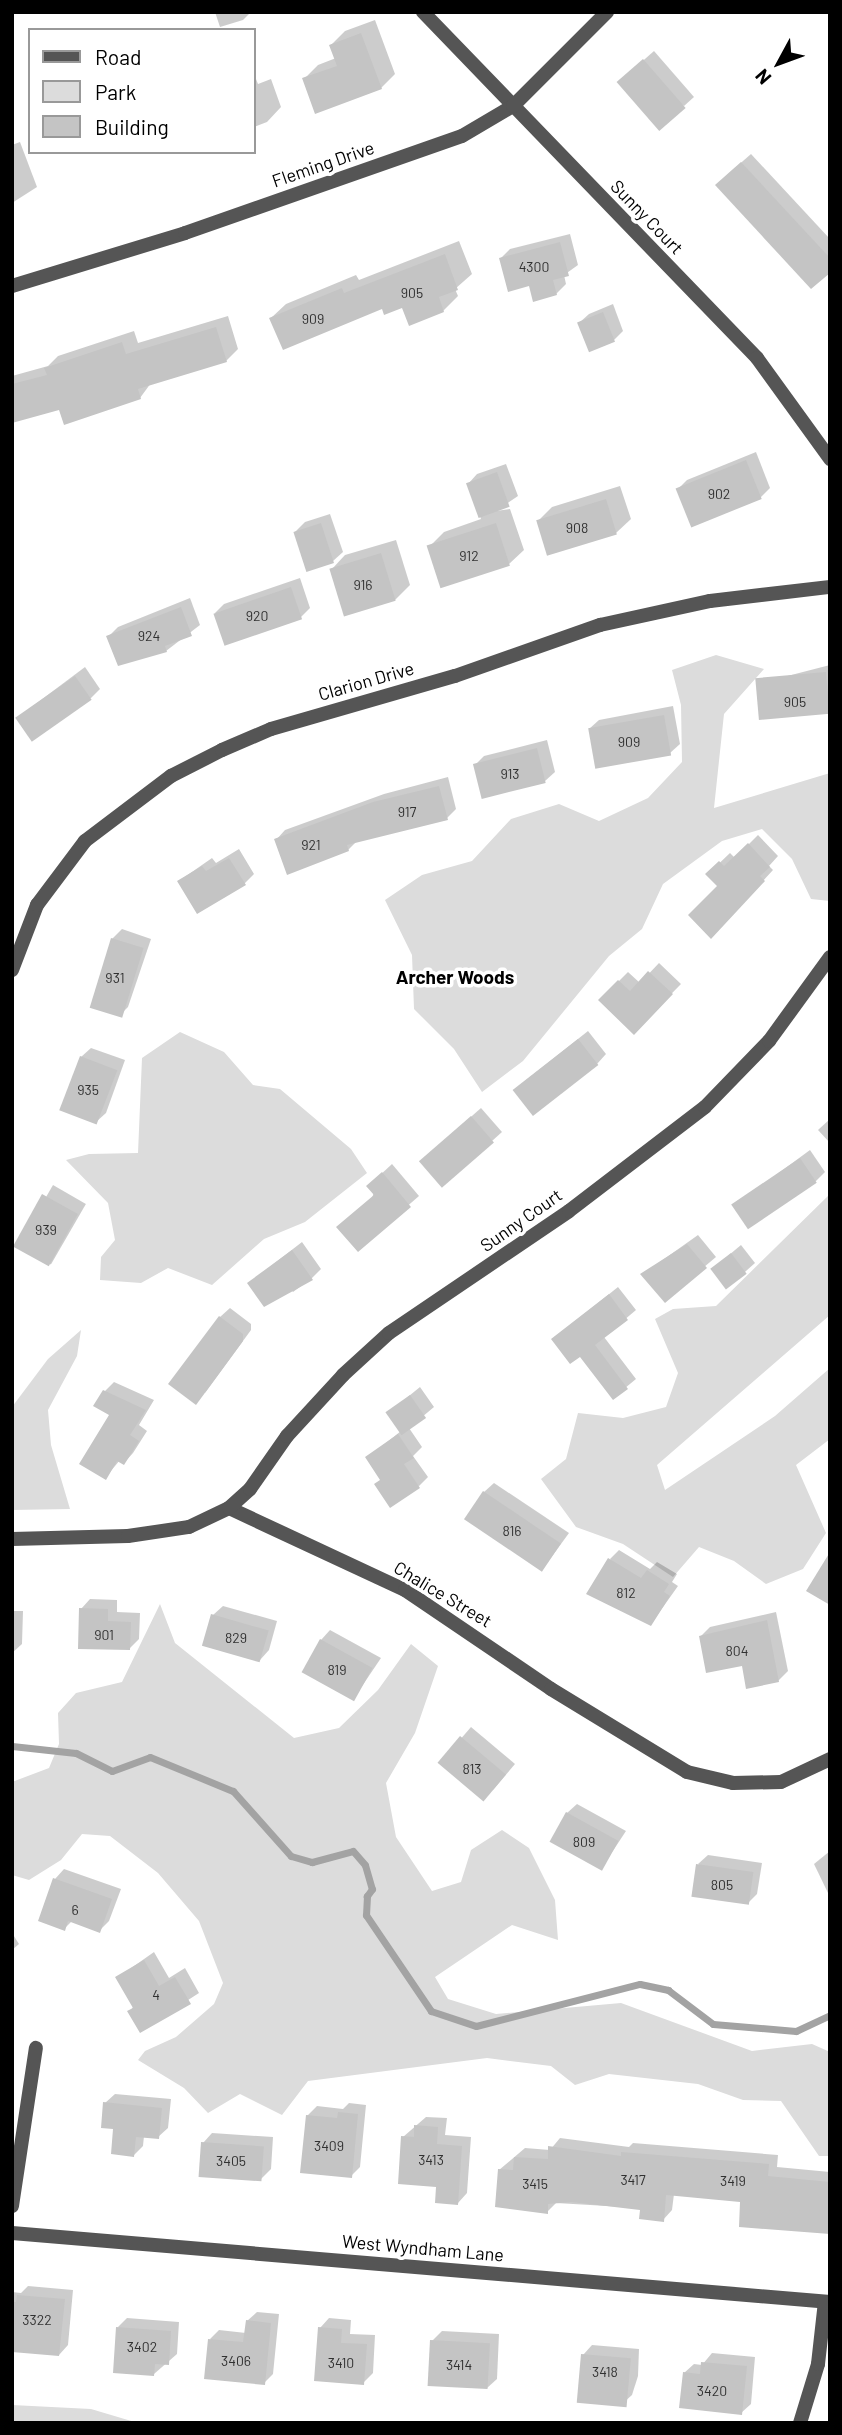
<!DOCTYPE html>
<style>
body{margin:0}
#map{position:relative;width:842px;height:2435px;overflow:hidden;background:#fff;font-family:Barlow,sans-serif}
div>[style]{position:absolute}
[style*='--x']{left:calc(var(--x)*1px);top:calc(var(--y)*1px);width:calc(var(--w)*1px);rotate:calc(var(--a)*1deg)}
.green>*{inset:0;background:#dcdcdc}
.shadow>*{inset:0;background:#0003;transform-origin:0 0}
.stream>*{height:7px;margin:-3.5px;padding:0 3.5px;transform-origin:3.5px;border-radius:3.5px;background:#a3a3a3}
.building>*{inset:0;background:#c4c4c4;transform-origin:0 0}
.minor>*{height:14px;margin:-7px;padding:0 7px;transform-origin:7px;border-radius:7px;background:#555}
span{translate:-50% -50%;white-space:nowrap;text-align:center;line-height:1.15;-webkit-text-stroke:7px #fff;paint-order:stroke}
.number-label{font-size:14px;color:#313131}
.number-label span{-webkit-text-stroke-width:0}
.street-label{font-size:18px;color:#000}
.neighbourhood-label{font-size:19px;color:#000;font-weight:700}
.frame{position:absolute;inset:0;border:14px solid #000;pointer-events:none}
.legend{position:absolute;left:28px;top:28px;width:228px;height:126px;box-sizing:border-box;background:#fff;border:2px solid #999;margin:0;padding:9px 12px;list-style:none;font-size:21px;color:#000}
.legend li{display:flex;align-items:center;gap:14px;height:35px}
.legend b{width:35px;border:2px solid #999}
.north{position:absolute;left:744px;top:28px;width:70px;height:70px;-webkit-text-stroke:5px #fff;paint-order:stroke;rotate:229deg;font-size:19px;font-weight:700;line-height:28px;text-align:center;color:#000}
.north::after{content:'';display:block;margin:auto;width:24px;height:32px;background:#000;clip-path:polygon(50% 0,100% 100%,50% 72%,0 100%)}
</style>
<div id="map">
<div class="green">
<i style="clip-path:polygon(716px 655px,764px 669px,724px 714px,714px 808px,830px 773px,830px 901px,811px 899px,792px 859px,762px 829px,722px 841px,663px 884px,642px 929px,609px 956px,523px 1061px,482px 1092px,454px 1049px,414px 1009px,412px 955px,385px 900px,422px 875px,472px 861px,511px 819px,559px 804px,599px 821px,648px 798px,682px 762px,681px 705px,672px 670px)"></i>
<i style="clip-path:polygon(180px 1032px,224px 1052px,253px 1085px,280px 1089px,351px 1149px,367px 1173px,305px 1222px,264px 1239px,212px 1285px,168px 1268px,141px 1283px,100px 1280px,101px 1257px,115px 1240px,108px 1203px,66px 1160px,89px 1154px,138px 1153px,142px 1058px)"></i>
<i style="clip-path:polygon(830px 1194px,830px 1315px,657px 1465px,665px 1490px,775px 1416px,830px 1368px,830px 1439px,796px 1465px,826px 1533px,803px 1569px,766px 1584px,734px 1561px,699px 1547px,673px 1577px,623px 1544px,576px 1527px,541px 1479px,566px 1459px,578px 1413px,623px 1418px,666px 1407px,678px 1373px,655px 1319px,673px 1309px,716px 1306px)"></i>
<i style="clip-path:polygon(81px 1330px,77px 1356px,48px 1410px,51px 1445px,70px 1509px,12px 1510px,12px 1407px,48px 1359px)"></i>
<i style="clip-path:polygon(160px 1604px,175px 1643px,294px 1738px,339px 1728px,378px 1690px,411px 1644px,438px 1666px,415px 1733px,386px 1783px,396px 1837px,432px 1891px,461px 1882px,471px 1850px,502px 1830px,529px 1848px,555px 1900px,558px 1940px,512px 1925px,435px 1977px,448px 1999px,496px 2014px,621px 2003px,752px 2051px,812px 2044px,830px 2052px,830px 2156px,819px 2156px,781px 2101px,743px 2100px,698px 2084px,609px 2074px,575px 2085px,551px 2066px,487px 2058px,308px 2081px,282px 2115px,240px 2094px,208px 2113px,184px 2088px,138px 2060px,145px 2051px,176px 2037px,214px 2004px,223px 1983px,199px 1921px,158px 1873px,110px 1836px,82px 1834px,61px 1860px,29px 1880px,12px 1875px,12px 1782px,49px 1768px,59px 1744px,58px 1713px,76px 1693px,122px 1682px)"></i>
<i style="clip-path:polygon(12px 2405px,91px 2409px,138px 2423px,12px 2423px)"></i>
</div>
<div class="shadow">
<i style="clip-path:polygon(215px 12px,251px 12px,243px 20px,220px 27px)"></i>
<i style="clip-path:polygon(375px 20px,395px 74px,381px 88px,304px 79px,318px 65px,336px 58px,331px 45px,345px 31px)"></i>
<i style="clip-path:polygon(654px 51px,694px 97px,684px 106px,629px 73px)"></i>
<i style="clip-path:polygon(254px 74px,258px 84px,271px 79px,281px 107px,267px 122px,254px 127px)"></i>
<i style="clip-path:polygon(20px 142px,37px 187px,12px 203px,12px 145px)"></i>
<i style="clip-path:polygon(751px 154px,830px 239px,830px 271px,727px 175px)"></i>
<i style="clip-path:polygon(570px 234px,578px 265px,564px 275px,566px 284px,556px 294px,530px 284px,501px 258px,510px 249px)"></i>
<i style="clip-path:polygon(459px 241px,472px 274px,455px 289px,458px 296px,443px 311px,403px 306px,271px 318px,286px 304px,356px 275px,359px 280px)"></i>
<i style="clip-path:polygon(613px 304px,623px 331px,614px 340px,579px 323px,589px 314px)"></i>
<i style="clip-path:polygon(228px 316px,238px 349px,226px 361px,151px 383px,140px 398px,60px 408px,12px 421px,12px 376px,48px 366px,58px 356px,134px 331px,138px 343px)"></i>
<i style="clip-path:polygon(756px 452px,770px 488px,761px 497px,678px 489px,687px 480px)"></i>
<i style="clip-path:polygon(506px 464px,518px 496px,496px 511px,510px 509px,524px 550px,509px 564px,430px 546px,444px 532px,481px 519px,468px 484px,477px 474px)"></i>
<i style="clip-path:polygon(620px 486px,631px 519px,616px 533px,538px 521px,552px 507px)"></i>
<i style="clip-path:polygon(330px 514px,343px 552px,333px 561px,295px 532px,305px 522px)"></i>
<i style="clip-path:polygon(396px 540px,410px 585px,395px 600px,331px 570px,345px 555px)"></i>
<i style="clip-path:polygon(300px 578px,310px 608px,301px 617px,215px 613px,224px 604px)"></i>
<i style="clip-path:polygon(190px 598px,200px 625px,166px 651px,108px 637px,118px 627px)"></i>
<i style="clip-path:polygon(830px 665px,830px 712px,759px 691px,768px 681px)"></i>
<i style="clip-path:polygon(85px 667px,100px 689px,91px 698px,17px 718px)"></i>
<i style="clip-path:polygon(673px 706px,680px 744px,670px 753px,589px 729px,599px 720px)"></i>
<i style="clip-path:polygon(547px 740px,555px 772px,545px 781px,475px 765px,484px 756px)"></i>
<i style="clip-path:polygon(448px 777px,456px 809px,447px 818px,357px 841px,348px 850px,276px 840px,285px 830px,384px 794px)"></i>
<i style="clip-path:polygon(758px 835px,778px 856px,769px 866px,773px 870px,720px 928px,720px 886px,708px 874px,730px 853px,735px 858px)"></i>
<i style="clip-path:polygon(239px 849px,254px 874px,245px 883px,179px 881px,212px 858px,216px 863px)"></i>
<i style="clip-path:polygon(122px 929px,151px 939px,128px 1007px,119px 1016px,112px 939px)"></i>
<i style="clip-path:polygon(659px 963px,681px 984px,634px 1032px,600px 1000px,628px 972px,640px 983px)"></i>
<i style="clip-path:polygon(588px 1031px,606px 1054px,597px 1064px,525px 1081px)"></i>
<i style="clip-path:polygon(91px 1048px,125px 1060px,106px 1113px,96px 1122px,81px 1057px)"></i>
<i style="clip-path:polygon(481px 1108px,502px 1132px,492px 1141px,431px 1152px)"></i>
<i style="clip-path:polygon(830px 1119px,830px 1143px,818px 1130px)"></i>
<i style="clip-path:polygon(810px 1150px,825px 1172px,816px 1181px,734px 1206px)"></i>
<i style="clip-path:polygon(392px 1164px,419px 1196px,358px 1249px,378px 1177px)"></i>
<i style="left:53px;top:1185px;width:38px;height:70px;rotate:30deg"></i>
<i style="clip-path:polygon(698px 1235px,716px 1257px,665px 1300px,643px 1274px)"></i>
<i style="clip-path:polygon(302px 1242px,321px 1269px,312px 1278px,293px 1292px,289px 1287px,249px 1283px)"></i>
<i style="clip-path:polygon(741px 1245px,755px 1263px,728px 1287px,723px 1260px)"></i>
<i style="clip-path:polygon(618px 1287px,636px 1310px,604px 1337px,636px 1379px,613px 1398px,580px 1354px,553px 1339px)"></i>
<i style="clip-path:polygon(230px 1308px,251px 1324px,251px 1330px,205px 1393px,220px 1317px)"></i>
<i style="clip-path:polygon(114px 1382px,154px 1400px,139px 1425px,147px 1431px,133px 1453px,124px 1463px,120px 1460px,105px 1478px,111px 1415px,105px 1391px)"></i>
<i style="clip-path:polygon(420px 1387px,434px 1407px,409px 1428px,422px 1447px,413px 1456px,428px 1477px,419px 1486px,382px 1479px,367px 1458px,401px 1431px,388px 1413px)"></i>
<i style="clip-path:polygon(494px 1483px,569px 1533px,542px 1570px,484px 1492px)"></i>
<i style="clip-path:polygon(619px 1550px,650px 1569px,657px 1562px,677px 1574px,672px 1582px,678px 1586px,651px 1624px,610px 1559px)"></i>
<i style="clip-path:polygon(90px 1599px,117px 1600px,117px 1612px,140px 1613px,139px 1639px,129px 1649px,81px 1609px)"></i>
<i style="clip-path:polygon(223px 1606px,277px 1621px,269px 1650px,260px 1660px,213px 1615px)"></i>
<i style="clip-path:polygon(12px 1611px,23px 1611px,22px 1644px,12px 1653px)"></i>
<i style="clip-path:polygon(776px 1612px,788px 1671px,778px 1681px,701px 1636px,710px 1627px)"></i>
<i style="clip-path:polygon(330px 1630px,381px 1658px,354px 1698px,321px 1640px)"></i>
<i style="clip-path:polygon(471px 1727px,515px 1764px,493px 1790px,440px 1763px)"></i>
<i style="clip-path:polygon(577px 1804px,626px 1831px,601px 1869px,567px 1813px)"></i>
<i style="clip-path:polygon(830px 1851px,830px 1892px,828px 1893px,814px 1864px)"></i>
<i style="clip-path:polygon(708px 1855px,762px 1863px,757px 1894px,747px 1904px,698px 1864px)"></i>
<i style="clip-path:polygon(64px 1869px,121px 1889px,109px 1921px,99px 1931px,72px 1921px,64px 1929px,40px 1920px,55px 1879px)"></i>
<i style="clip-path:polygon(12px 1933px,19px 1944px,12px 1950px)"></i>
<i style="clip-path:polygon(154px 1952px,169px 1978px,185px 1968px,199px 1993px,140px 2031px,129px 2012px,134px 2006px,117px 1978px)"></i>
<i style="clip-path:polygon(115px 2094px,171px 2099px,168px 2128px,158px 2137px,144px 2136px,143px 2146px,134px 2155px,105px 2103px)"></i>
<i style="clip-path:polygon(349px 2103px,366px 2105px,360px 2167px,351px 2176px,307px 2116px,317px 2106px,343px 2109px)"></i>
<i style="clip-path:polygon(426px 2117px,447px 2118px,445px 2135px,471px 2137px,467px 2193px,458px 2203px,438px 2185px,403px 2137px)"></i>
<i style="clip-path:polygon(212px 2133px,273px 2137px,271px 2169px,261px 2179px,203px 2143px)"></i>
<i style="clip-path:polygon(560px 2138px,629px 2147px,633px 2143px,778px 2155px,777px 2167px,830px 2172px,830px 2232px,742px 2200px,674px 2194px,672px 2210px,663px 2220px,641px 2208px,556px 2203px,547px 2212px,499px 2170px,525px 2148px,550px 2150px)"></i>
<i style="clip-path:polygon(28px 2286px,73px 2290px,68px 2345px,59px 2355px,12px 2351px,12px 2292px,21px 2293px)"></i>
<i style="clip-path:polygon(257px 2312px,279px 2314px,273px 2374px,264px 2383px,210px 2339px,219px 2330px,246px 2333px,247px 2321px)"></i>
<i style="clip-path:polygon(127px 2318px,179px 2322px,177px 2354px,154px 2374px,118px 2327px)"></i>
<i style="clip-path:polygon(329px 2318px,351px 2320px,350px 2334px,375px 2335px,373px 2373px,363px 2383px,320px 2328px)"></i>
<i style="clip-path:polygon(442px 2331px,499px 2334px,497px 2379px,487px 2388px,432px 2341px)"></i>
<i style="clip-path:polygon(592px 2345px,639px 2349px,638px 2376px,632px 2395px,622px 2404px,583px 2355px)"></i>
<i style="clip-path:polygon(712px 2353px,755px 2357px,751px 2404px,741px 2413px,684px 2373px,694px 2364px,702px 2365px)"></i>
</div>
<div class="stream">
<i style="--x:12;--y:1746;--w:64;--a:6.2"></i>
<i style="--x:76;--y:1753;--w:40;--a:26.6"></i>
<i style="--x:112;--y:1771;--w:40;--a:-20.2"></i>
<i style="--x:150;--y:1757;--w:90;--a:22.3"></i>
<i style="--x:233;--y:1791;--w:87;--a:48.3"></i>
<i style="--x:291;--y:1856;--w:22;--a:16"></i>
<i style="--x:312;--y:1862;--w:42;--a:-15"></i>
<i style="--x:353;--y:1851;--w:18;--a:49"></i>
<i style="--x:365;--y:1865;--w:25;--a:74"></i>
<i style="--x:372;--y:1889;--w:9;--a:126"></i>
<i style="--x:367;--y:1896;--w:19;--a:93"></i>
<i style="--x:366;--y:1915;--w:116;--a:55.9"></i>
<i style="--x:431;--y:2011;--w:47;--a:18.4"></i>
<i style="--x:476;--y:2026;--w:169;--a:-14.4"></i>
<i style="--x:640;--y:1984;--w:29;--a:12"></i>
<i style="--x:668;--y:1990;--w:56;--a:37.1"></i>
<i style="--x:713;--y:2024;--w:83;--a:4.8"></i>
<i style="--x:796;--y:2031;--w:38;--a:-25"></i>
</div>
<div class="building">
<i style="clip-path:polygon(361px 33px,382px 89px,315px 114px,302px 78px,337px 66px,329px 45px)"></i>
<i style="left:643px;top:59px;width:65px;height:35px;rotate:49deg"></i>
<i style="clip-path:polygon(741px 162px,830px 258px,830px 273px,811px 289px,715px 185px)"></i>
<i style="clip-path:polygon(560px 242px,569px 276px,553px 280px,557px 295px,533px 302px,529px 286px,508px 292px,499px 258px)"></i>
<i style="clip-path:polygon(445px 254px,458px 290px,439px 297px,444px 312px,409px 326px,402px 308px,384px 315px,382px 309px,283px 350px,269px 318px,342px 288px,344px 293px)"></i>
<i style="left:603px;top:312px;width:32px;height:28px;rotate:68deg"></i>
<i style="clip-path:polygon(216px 327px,227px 362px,138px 389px,141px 399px,64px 425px,59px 410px,12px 423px,12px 384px,47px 375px,44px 368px,122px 342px,126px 354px)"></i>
<i style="left:746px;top:460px;width:42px;height:76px;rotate:68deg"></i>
<i style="left:497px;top:472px;width:37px;height:33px;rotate:70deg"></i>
<i style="left:606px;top:499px;width:37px;height:73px;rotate:73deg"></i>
<i style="left:321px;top:523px;width:42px;height:29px;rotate:72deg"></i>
<i style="left:496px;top:523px;width:45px;height:73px;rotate:72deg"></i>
<i style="left:381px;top:553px;width:50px;height:54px;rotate:73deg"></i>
<i style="left:291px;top:587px;width:34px;height:82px;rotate:71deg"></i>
<i style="clip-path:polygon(181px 607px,192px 636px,165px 646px,167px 652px,118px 666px,106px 636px)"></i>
<i style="left:826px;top:672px;width:42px;height:71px;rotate:85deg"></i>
<i style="left:75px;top:676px;width:29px;height:73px;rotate:55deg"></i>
<i style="left:664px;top:715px;width:41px;height:77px;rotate:80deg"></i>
<i style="left:537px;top:748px;width:36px;height:66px;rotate:76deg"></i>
<i style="clip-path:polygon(439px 786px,448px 820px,347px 845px,349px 851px,287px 875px,274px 839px,373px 802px)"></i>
<i style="clip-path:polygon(748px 843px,770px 867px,760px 876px,765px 881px,711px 939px,688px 915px,717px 886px,705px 874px,719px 861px,724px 866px)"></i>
<i style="clip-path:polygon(229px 858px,246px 885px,197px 914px,177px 881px,202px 866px,206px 871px)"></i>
<i style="left:111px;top:938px;width:34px;height:73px;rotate:17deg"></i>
<i style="clip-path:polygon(648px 971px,673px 994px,634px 1035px,598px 1000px,618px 980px,630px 991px)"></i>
<i style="left:578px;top:1039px;width:33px;height:83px;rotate:52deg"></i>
<i style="left:80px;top:1056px;width:40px;height:58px;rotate:21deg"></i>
<i style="left:471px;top:1116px;width:35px;height:69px;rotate:49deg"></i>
<i style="left:800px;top:1158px;width:30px;height:83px;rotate:56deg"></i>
<i style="clip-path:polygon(382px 1172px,411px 1207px,358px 1252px,336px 1227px,374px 1195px,366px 1186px)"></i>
<i style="left:42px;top:1194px;width:41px;height:60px;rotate:29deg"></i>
<i style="clip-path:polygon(687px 1244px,707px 1268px,665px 1303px,640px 1274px)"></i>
<i style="clip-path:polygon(292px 1250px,313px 1280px,264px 1307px,247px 1283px)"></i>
<i style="left:731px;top:1253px;width:26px;height:26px;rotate:53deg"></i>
<i style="clip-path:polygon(609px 1294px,628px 1320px,595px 1345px,628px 1389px,613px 1400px,580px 1357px,570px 1364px,551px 1339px)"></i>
<i style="clip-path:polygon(219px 1316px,243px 1334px,243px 1341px,196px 1405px,168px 1384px)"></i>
<i style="clip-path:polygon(103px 1390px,146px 1410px,130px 1435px,139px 1441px,124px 1465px,117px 1461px,106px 1480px,79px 1464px,109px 1415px,93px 1406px)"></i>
<i style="left:410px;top:1395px;width:28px;height:30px;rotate:55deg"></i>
<i style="clip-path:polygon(398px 1434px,414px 1458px,404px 1464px,420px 1488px,390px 1508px,374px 1484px,380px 1480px,365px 1457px)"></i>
<i style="left:483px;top:1491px;width:94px;height:34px;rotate:34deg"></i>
<i style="clip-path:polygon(830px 1552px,830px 1605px,806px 1591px)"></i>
<i style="clip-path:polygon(608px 1558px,641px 1578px,647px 1570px,669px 1584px,664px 1592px,670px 1596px,651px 1626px,586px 1594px)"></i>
<i style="clip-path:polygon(79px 1608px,108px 1609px,108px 1621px,131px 1622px,130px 1650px,78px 1649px)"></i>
<i style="left:211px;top:1614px;width:60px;height:33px;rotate:16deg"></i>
<i style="clip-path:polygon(767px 1620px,779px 1682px,746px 1689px,742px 1666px,706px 1673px,699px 1636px)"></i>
<i style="left:320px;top:1639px;width:60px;height:38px;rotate:29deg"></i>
<i style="left:460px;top:1736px;width:60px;height:35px;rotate:40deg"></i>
<i style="left:566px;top:1812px;width:60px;height:34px;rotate:29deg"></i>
<i style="left:696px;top:1864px;width:58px;height:33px;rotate:8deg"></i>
<i style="clip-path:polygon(53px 1878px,112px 1899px,100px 1933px,68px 1921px,65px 1931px,38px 1921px)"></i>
<i style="clip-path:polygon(144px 1960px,159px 1986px,175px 1977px,191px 2004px,140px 2033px,127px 2011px,133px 2008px,115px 1977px)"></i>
<i style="clip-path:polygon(103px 2102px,162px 2108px,159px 2139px,136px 2137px,134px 2157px,111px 2154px,113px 2129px,101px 2128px)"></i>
<i style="clip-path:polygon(338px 2112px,358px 2114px,352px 2178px,300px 2173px,306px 2115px,337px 2118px)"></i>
<i style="clip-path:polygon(414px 2125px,438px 2127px,437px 2144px,462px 2146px,458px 2205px,435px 2203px,436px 2187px,398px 2184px,401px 2136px,414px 2137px)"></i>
<i style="left:201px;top:2142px;width:63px;height:35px;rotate:4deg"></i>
<i style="clip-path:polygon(548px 2146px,621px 2156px,621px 2152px,769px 2164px,768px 2176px,830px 2182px,830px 2234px,739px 2227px,740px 2202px,666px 2195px,664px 2222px,639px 2219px,640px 2210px,572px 2202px,548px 2204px,548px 2214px,495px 2207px,498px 2169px,513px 2170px,514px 2157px,548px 2159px)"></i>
<i style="clip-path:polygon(17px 2295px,65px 2299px,59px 2356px,12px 2352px,12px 2302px,16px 2302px)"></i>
<i style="clip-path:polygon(246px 2320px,271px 2323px,265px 2385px,204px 2379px,208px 2339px,243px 2342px)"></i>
<i style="clip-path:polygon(116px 2327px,171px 2331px,169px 2365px,155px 2364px,154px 2376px,113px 2373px)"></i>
<i style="clip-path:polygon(318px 2327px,342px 2329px,341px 2343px,367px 2344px,364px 2385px,314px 2381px)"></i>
<i style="left:430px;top:2340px;width:60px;height:46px;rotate:3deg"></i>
<i style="left:581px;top:2354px;width:50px;height:49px;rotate:5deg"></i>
<i style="clip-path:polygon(701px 2362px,747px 2366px,742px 2415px,679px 2408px,683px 2372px,700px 2374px)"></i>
</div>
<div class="minor">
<i style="--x:423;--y:12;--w:481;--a:46"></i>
<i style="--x:757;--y:358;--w:125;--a:54.1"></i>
<i style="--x:12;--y:286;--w:181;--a:-17"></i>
<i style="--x:185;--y:233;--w:293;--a:-19.3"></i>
<i style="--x:462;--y:136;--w:59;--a:-30.5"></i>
<i style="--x:513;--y:106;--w:133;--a:-45"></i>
<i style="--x:12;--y:970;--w:70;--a:-69"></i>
<i style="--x:37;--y:905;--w:80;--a:-53.1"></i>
<i style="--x:85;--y:841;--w:108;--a:-37.1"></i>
<i style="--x:171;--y:776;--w:57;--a:-27"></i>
<i style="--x:222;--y:750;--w:53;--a:-23.2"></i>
<i style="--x:271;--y:729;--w:191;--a:-16.1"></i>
<i style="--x:455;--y:676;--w:154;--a:-19.4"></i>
<i style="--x:600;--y:625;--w:113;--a:-12.3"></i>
<i style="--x:710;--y:601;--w:121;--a:-6.7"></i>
<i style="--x:229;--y:1508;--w:194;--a:25"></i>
<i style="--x:405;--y:1590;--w:176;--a:34.1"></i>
<i style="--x:551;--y:1689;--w:159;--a:31.4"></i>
<i style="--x:687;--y:1772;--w:47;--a:13.4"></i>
<i style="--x:733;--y:1783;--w:48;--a:-1.2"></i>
<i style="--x:781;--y:1782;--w:54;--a:-25.1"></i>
<i style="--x:12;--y:1539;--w:116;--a:-1.5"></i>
<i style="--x:128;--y:1536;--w:62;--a:-8.4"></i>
<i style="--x:189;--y:1527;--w:44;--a:-25.4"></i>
<i style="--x:229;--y:1508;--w:28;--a:-42"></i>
<i style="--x:250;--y:1489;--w:65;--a:-55.1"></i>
<i style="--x:287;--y:1436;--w:83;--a:-47.4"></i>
<i style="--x:343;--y:1375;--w:62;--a:-42.4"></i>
<i style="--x:389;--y:1333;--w:217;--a:-34.1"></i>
<i style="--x:569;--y:1211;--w:171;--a:-37.4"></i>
<i style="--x:705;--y:1107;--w:92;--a:-45.9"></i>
<i style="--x:769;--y:1041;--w:104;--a:-54"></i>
<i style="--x:12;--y:2206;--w:160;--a:-81.4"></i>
<i style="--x:12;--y:2233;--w:821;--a:4.82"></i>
<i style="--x:800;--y:2423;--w:62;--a:-73"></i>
<i style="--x:818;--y:2364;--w:62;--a:-83.6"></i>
</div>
<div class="number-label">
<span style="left:534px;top:267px">4300</span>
<span style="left:412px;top:293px">905</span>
<span style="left:313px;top:319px">909</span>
<span style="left:719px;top:494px">902</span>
<span style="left:577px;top:528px">908</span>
<span style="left:469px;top:556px">912</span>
<span style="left:363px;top:585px">916</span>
<span style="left:257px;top:616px">920</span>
<span style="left:149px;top:636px">924</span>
<span style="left:795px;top:702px">905</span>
<span style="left:629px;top:742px">909</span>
<span style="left:510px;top:774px">913</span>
<span style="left:407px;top:812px">917</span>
<span style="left:311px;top:845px">921</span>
<span style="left:115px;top:978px">931</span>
<span style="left:88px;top:1090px">935</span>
<span style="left:46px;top:1230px">939</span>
<span style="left:512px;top:1531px">816</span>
<span style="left:626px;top:1593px">812</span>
<span style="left:104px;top:1635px">901</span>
<span style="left:236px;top:1638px">829</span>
<span style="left:737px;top:1651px">804</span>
<span style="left:337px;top:1670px">819</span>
<span style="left:472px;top:1769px">813</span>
<span style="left:584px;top:1842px">809</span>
<span style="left:722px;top:1885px">805</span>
<span style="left:75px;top:1910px">6</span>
<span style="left:156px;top:1995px">4</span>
<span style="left:329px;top:2146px">3409</span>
<span style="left:431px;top:2160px">3413</span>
<span style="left:231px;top:2161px">3405</span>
<span style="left:633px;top:2180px">3417</span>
<span style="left:733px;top:2181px">3419</span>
<span style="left:535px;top:2184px">3415</span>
<span style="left:37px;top:2320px">3322</span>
<span style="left:142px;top:2347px">3402</span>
<span style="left:236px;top:2361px">3406</span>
<span style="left:341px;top:2363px">3410</span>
<span style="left:459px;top:2365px">3414</span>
<span style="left:605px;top:2372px">3418</span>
<span style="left:712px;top:2391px">3420</span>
</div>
<div class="street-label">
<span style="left:323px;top:164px;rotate:-19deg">Fleming Drive</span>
<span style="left:647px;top:217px;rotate:46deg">Sunny Court</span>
<span style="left:366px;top:681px;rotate:-16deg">Clarion Drive</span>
<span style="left:521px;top:1220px;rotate:-35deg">Sunny Court</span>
<span style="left:443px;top:1594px;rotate:31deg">Chalice Street</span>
<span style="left:423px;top:2248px;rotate:5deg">West Wyndham Lane</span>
</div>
<div class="neighbourhood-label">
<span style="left:455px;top:977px">Archer Woods</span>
</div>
<div class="frame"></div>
<ul class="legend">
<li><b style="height:9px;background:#555"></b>Road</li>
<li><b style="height:19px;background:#dcdcdc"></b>Park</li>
<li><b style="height:19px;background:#c4c4c4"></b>Building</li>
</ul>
<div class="north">N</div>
</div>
